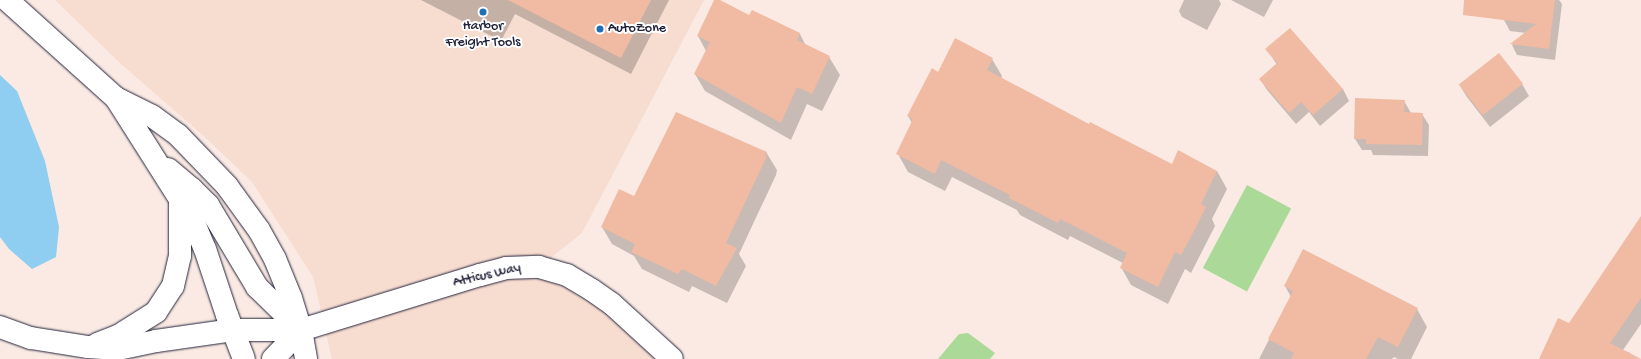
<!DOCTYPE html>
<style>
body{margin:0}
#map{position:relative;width:1641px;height:359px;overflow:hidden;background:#faeae3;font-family:"Gochi Hand",sans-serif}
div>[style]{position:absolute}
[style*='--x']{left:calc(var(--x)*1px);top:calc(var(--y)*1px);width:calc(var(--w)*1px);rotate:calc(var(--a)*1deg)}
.built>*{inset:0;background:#f7dcd0}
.green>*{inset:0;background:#abd998;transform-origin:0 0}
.water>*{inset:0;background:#8fcef0}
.shadow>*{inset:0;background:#0003}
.building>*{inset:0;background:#f0baa3;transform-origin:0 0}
.roads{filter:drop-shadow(0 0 1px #22223b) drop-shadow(0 0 1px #22223b)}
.minor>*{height:22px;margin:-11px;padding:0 11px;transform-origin:11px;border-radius:11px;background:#fff}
.highway>*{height:22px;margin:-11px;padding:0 11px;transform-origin:11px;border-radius:11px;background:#fff}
.dots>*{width:11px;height:11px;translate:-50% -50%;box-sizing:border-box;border:2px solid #fff;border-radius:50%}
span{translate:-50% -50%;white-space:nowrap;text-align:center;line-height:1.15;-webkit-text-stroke:4px #fff;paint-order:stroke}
.poi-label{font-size:14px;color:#22223b}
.left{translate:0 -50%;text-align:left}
.street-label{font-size:14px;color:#22223b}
</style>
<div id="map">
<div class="built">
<i style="clip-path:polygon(55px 0,704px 0,582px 233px,539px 267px,672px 359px,332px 359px,313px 277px,252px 182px,206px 138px,121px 64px)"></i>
</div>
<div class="green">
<i style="left:1247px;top:185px;width:50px;height:94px;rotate:28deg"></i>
<i style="clip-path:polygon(968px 333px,995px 353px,990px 359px,938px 359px,959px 334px)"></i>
</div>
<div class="water">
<i style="clip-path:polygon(0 75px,17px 91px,45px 161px,59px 227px,56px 257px,32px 269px,9px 249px,0 237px)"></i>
</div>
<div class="shadow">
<i style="clip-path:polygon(421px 0,669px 0,631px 74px,515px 14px,501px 41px)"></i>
<i style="clip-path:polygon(715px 0,750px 17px,800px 34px,806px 46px,829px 57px,840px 75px,822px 111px,807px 104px,791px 140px,705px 91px,695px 74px,706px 51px,698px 36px)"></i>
<i style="clip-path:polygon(1184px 0,1219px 0,1221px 4px,1207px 30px,1182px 17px,1179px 11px)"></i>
<i style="clip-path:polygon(1231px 0,1273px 0,1264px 17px)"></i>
<i style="clip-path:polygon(1506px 0,1559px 0,1562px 4px,1555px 60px,1517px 55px,1512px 45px,1527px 33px,1510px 31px,1504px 20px)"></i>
<i style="clip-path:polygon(1267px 49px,1343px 89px,1349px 101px,1320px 126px,1309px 112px,1296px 124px,1267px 90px,1260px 79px,1277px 65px)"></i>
<i style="clip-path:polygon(992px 59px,1002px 76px,1001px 79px,1090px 125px,1172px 165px,1217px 171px,1227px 189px,1212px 219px,1215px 226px,1191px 273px,1185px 269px,1168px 304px,1131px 285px,1121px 267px,1123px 263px,1070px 236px,1068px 240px,1020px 215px,1017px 210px,952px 177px,945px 191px,908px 172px,898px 154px,912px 123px,908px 116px,939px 74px)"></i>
<i style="clip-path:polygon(1522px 84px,1529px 96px,1490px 127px,1467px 97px,1460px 86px)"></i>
<i style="clip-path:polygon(1404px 101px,1411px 113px,1422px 114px,1429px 125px,1428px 156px,1373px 155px,1371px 150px,1362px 150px,1355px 139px)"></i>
<i style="clip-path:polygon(766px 152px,777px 170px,776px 175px,739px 254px,746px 266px,727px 303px,692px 286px,689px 292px,642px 269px,634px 256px,612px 244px,602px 227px,634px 197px)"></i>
<i style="clip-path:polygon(1641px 226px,1641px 324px,1623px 350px,1630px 353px,1634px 359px,1540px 359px,1570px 324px)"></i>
<i style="clip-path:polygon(1285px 286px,1417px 309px,1427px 327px,1411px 359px,1398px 359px,1394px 357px,1392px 359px,1259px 359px,1291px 297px)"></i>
</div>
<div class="building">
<i style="clip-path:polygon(508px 0,651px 0,621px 58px)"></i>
<i style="clip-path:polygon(714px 0,720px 0,749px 15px,752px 10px,800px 33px,797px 40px,830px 56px,812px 94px,797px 87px,781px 123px,694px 74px,710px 42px,697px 36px)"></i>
<i style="clip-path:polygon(1464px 0,1555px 0,1549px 49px,1510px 44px,1536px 24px,1463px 15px)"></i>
<i style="clip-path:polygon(1290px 28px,1343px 89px,1313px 115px,1301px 102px,1289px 113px,1259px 79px,1277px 63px,1265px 49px)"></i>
<i style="clip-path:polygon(955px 38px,993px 58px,987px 70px,1089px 124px,1090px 122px,1172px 164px,1178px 150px,1217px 171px,1201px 204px,1206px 207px,1194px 231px,1181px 255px,1175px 252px,1158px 287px,1120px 268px,1127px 253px,1060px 219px,1058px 223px,1009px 198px,1010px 195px,941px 160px,935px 174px,896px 154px,913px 119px,907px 116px,932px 68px,938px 72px)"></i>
<i style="left:1499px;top:53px;width:39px;height:51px;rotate:52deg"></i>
<i style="clip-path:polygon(1355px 98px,1405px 100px,1404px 112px,1423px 113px,1422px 145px,1366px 144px,1366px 139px,1354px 139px)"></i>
<i style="clip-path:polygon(676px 112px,767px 152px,765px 155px,767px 156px,726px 243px,737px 248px,716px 286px,682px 269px,678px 274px,631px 252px,635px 244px,601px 227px,619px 189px,634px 196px)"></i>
<i style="clip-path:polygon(1641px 216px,1641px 298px,1610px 343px,1641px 359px,1539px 359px,1558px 318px,1569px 323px)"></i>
<i style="clip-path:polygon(1303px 249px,1418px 308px,1398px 347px,1378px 337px,1366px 359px,1291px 359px,1294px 353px,1268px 339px,1293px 291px,1284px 286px)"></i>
</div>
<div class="roads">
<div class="minor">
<i style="--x:7;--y:0;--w:147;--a:42"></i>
<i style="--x:116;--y:98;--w:40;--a:26.6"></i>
<i style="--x:152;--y:116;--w:32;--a:36"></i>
<i style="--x:178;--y:135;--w:71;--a:46.1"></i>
<i style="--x:227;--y:186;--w:54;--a:54"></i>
<i style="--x:259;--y:230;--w:33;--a:61"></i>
<i style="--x:275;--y:259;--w:42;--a:67.7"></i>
<i style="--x:291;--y:298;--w:34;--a:73"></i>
<i style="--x:301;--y:330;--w:29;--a:80"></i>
<i style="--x:116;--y:98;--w:144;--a:57.7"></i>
<i style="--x:193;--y:220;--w:31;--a:68"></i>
<i style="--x:205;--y:249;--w:70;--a:71.6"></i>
<i style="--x:227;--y:315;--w:47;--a:68.9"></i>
<i style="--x:168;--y:169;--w:31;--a:40"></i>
<i style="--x:192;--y:189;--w:23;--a:45"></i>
<i style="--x:208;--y:205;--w:96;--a:59.1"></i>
<i style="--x:257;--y:287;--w:60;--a:44.3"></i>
<i style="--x:301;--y:330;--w:187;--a:-17.1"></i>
<i style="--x:480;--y:275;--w:27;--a:-15"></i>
<i style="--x:506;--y:268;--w:33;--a:-2"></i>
<i style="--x:539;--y:267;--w:29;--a:16"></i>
<i style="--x:567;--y:275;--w:29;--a:31"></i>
<i style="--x:592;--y:290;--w:24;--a:35"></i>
<i style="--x:612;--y:304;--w:81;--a:42.5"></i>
</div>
<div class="highway">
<i style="--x:0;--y:327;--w:33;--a:20"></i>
<i style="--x:31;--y:338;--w:58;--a:9"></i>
<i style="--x:88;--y:347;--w:30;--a:4"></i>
<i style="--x:118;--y:349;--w:39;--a:-12"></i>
<i style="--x:156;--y:341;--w:78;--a:-8.1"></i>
<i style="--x:233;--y:330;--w:68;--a:0"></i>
<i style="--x:97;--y:344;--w:22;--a:-21"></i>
<i style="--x:118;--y:336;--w:45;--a:-32.3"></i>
<i style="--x:156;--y:312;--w:31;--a:-57"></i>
<i style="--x:173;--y:286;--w:31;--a:-77"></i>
<i style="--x:180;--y:256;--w:57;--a:-90"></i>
<i style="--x:273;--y:359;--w:40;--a:-46"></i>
</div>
</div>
<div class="dots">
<i style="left:483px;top:12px;background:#1f6fb2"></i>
<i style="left:600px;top:29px;background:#1f6fb2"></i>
</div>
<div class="poi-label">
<span style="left:483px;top:35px">Harbor<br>Freight Tools</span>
<span class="left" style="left:608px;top:29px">AutoZone</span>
</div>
<div class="street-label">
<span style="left:487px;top:276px;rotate:-13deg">Atticus Way</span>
</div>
</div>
